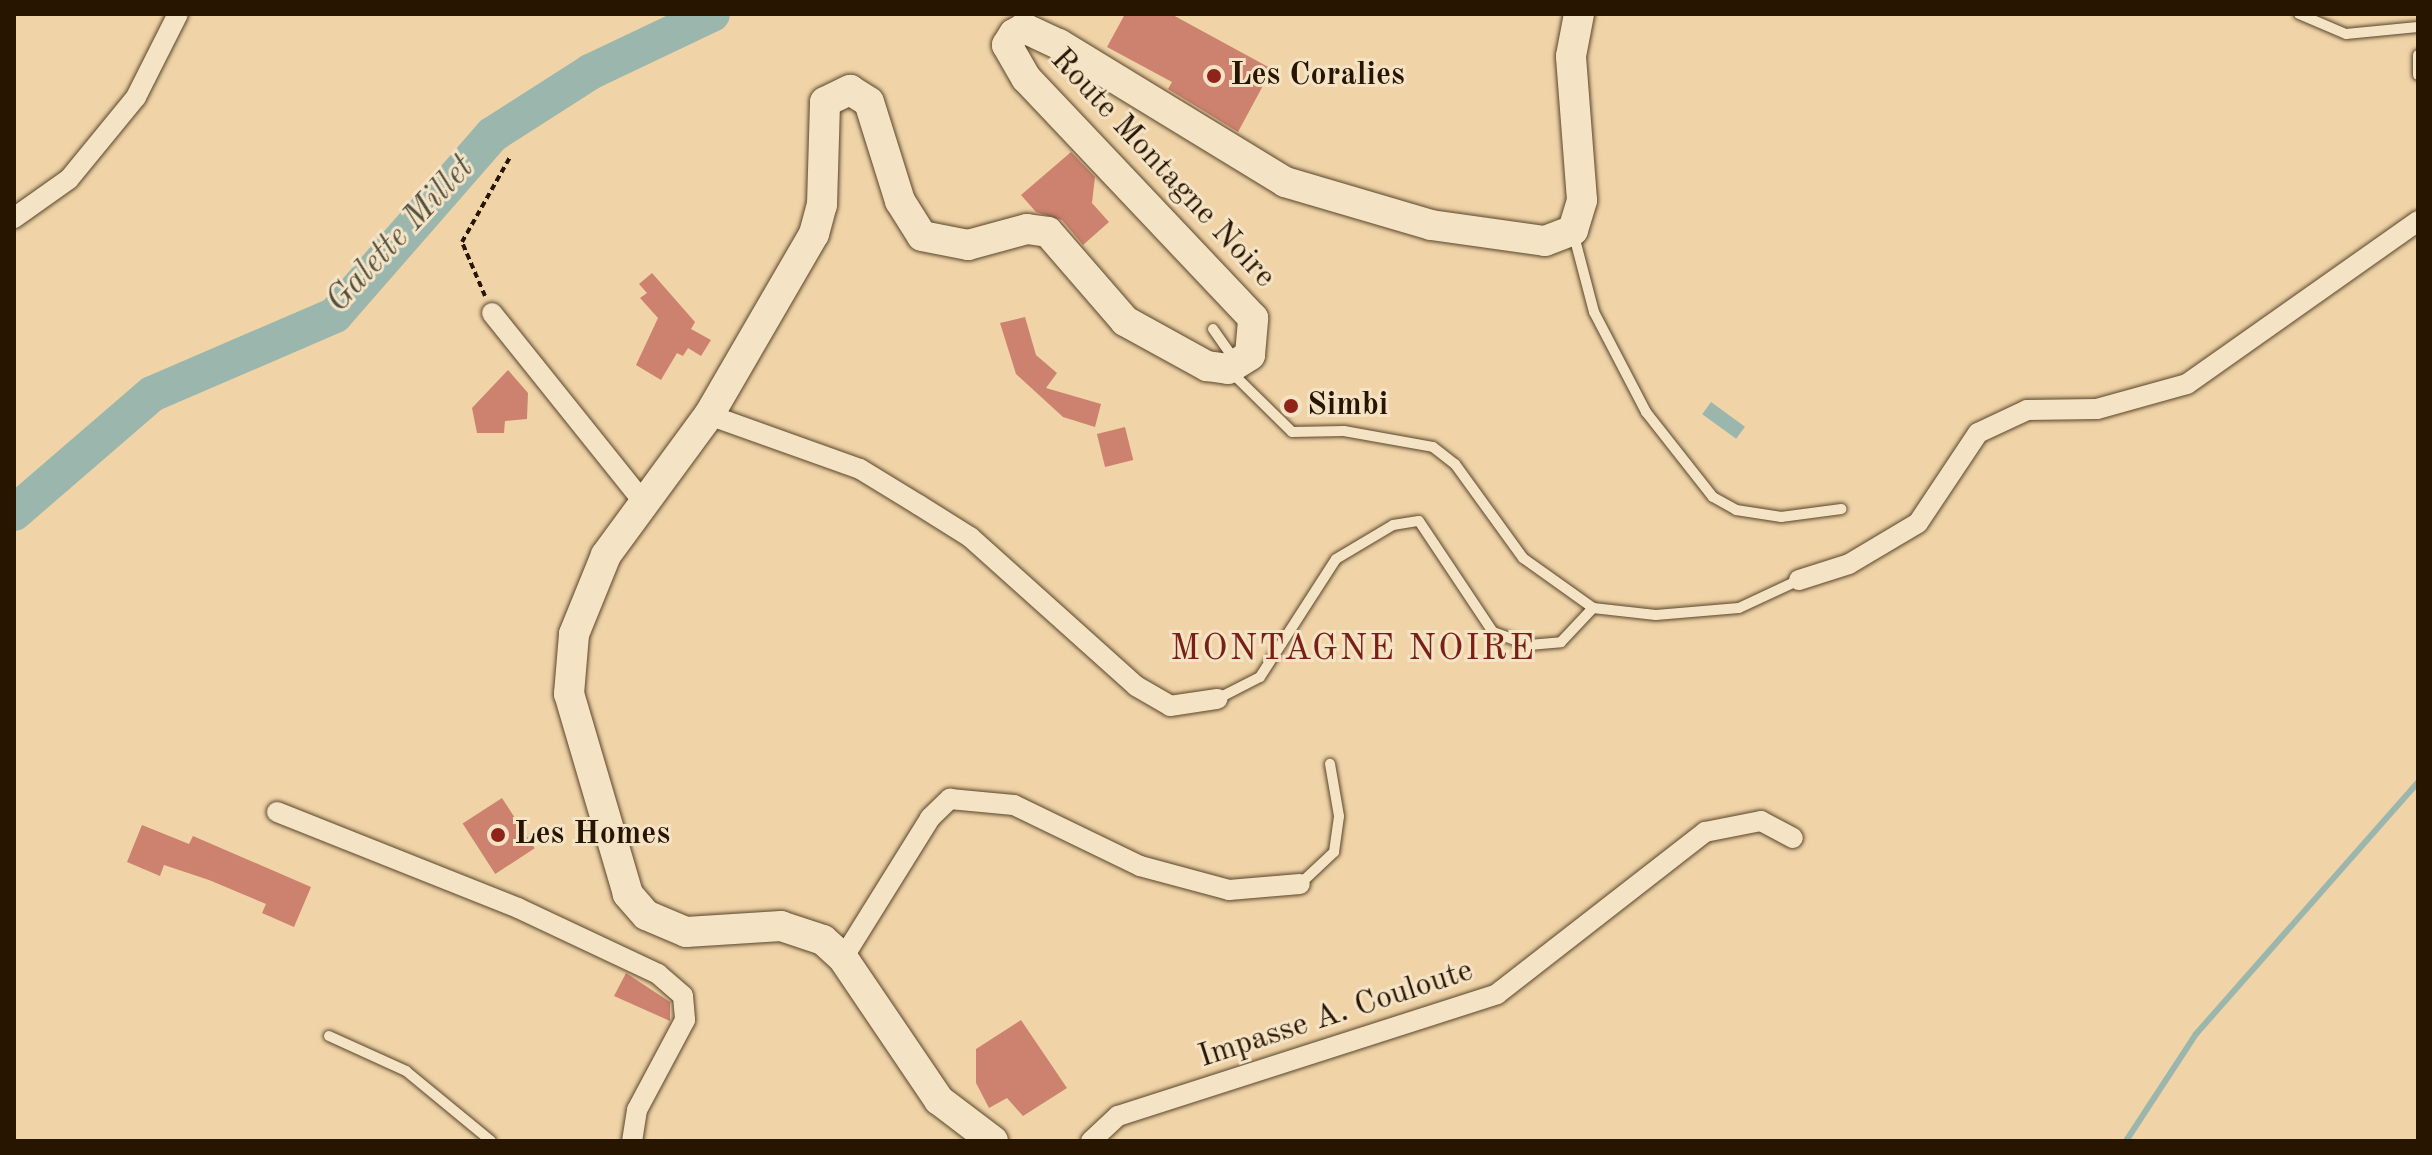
<!DOCTYPE html>
<style>
body{margin:0}
#map{position:relative;width:2432px;height:1155px;overflow:hidden;background:#f0d4a8;font-family:"Old Standard TT",serif}
div>[style]{position:absolute}
[style*='--x']{left:calc(var(--x)*1px);top:calc(var(--y)*1px);width:calc(var(--w)*1px);rotate:calc(var(--a)*1deg)}
.water>*{inset:0;background:#9bb7ad;transform-origin:0 0}
.stream>*{height:6px;margin:-3px;padding:0 3px;transform-origin:3px;border-radius:3px;background:#9bb7ad}
.river>*{height:36px;margin:-18px;padding:0 18px;transform-origin:18px;border-radius:18px;background:#9bb7ad}
.building>*{inset:0;background:#cc826f;transform-origin:0 0}
.path>*{height:4px;margin-top:-2px;transform-origin:0;background:repeating-linear-gradient(90deg,#271500 0 6px,transparent 0 10px)}
.roads{filter:drop-shadow(0 0 2px #59452a) drop-shadow(0 0 2px #59452a)}
.lane>*{height:10px;margin:-5px;padding:0 5px;transform-origin:5px;border-radius:5px;background:#f5e3c6}
.street>*{height:20px;margin:-10px;padding:0 10px;transform-origin:10px;border-radius:10px;background:#f5e3c6}
.secondary>*{height:30px;margin:-15px;padding:0 15px;transform-origin:15px;border-radius:15px;background:#f5e3c6}
.dots>*{width:22px;height:22px;translate:-50% -50%;box-sizing:border-box;border:4px solid #f5e3c6;border-radius:50%}
span{translate:-50% -50%;white-space:nowrap;text-align:center;line-height:1.15;-webkit-text-stroke:6px #f5e3c6;paint-order:stroke}
.poi-label{font-size:32px;color:#271500;font-weight:700}
.left{translate:0 -50%;text-align:left}
.street-label{font-size:32px;color:#271500}
.water-label{font-size:34px;color:#504e3d;font-style:italic}
.quarter-label{font-size:36px;color:#7a1f14;letter-spacing:2px}
.frame{position:absolute;inset:0;border:16px solid #271500;pointer-events:none}
</style>
<div id="map">
<div class="water">
<i style="left:1711px;top:402px;width:42px;height:15px;rotate:36deg"></i>
</div>
<div class="stream">
<i style="--x:2126;--y:1141;--w:128;--a:-56.8"></i>
<i style="--x:2196;--y:1034;--w:336;--a:-48.6"></i>
</div>
<div class="river">
<i style="--x:14;--y:513;--w:182;--a:-40.8"></i>
<i style="--x:152;--y:394;--w:199;--a:-23.3"></i>
<i style="--x:335;--y:315;--w:239;--a:-48.9"></i>
<i style="--x:492;--y:135;--w:117;--a:-32.7"></i>
<i style="--x:590;--y:72;--w:135;--a:-25.4"></i>
</div>
<div class="building">
<i style="clip-path:polygon(1125px 14px,1171px 14px,1272px 69px,1238px 132px,1168px 89px,1172px 82px,1107px 47px)"></i>
<i style="clip-path:polygon(1071px 152px,1095px 177px,1092px 203px,1109px 222px,1083px 245px,1062px 220px,1036px 212px,1021px 195px)"></i>
<i style="clip-path:polygon(652px 273px,695px 322px,691px 329px,711px 340px,701px 356px,688px 348px,683px 356px,677px 353px,661px 380px,636px 365px,658px 318px,640px 298px,647px 293px,639px 284px)"></i>
<i style="clip-path:polygon(1025px 317px,1036px 355px,1057px 373px,1046px 388px,1101px 404px,1095px 427px,1063px 417px,1016px 374px,1000px 323px)"></i>
<i style="clip-path:polygon(508px 370px,528px 393px,527px 419px,505px 421px,504px 433px,477px 433px,472px 408px)"></i>
<i style="left:1125px;top:427px;width:34px;height:29px;rotate:76deg"></i>
<i style="left:502px;top:798px;width:60px;height:47px;rotate:57deg"></i>
<i style="clip-path:polygon(142px 825px,189px 844px,193px 836px,311px 887px,294px 927px,262px 913px,266px 904px,209px 880px,164px 865px,160px 876px,127px 862px)"></i>
<i style="clip-path:polygon(626px 973px,670px 1002px,670px 1021px,614px 996px)"></i>
<i style="clip-path:polygon(1021px 1020px,1067px 1088px,1023px 1116px,1007px 1098px,989px 1108px,976px 1083px,976px 1049px)"></i>
</div>
<div class="path">
<i style="--x:485;--y:296;--w:59;--a:-113.1"></i>
<i style="--x:462;--y:242;--w:98;--a:-60.5"></i>
</div>
<div class="roads">
<div class="lane">
<i style="--x:2299;--y:14;--w:51;--a:23.1"></i>
<i style="--x:2346;--y:34;--w:72;--a:-5.6"></i>
<i style="--x:2418;--y:55;--w:20;--a:90"></i>
<i style="--x:1573;--y:232;--w:83;--a:75.3"></i>
<i style="--x:1594;--y:312;--w:113;--a:62.5"></i>
<i style="--x:1646;--y:412;--w:108;--a:51.8"></i>
<i style="--x:1713;--y:497;--w:26;--a:29"></i>
<i style="--x:1736;--y:510;--w:46;--a:8.8"></i>
<i style="--x:1781;--y:517;--w:61;--a:-7.6"></i>
<i style="--x:1213;--y:329;--w:38;--a:55"></i>
<i style="--x:1229;--y:370;--w:88;--a:44.5"></i>
<i style="--x:1292;--y:432;--w:52;--a:-1.1"></i>
<i style="--x:1344;--y:431;--w:90;--a:10.2"></i>
<i style="--x:1433;--y:447;--w:28;--a:38"></i>
<i style="--x:1455;--y:464;--w:116;--a:54.1"></i>
<i style="--x:1523;--y:558;--w:86;--a:35.5"></i>
<i style="--x:1593;--y:608;--w:63;--a:6.3"></i>
<i style="--x:1656;--y:615;--w:83;--a:-4.8"></i>
<i style="--x:1739;--y:608;--w:66;--a:-25"></i>
<i style="--x:1217;--y:699;--w:48;--a:-27.1"></i>
<i style="--x:1260;--y:677;--w:140;--a:-57.2"></i>
<i style="--x:1336;--y:559;--w:66;--a:-30.8"></i>
<i style="--x:1393;--y:525;--w:26;--a:-9"></i>
<i style="--x:1419;--y:521;--w:133;--a:56.3"></i>
<i style="--x:1493;--y:632;--w:38;--a:20"></i>
<i style="--x:1529;--y:645;--w:32;--a:-5"></i>
<i style="--x:1561;--y:642;--w:47;--a:-46.7"></i>
<i style="--x:1300;--y:884;--w:47;--a:-43.3"></i>
<i style="--x:1334;--y:852;--w:36;--a:-82"></i>
<i style="--x:1339;--y:816;--w:53;--a:-99.8"></i>
<i style="--x:329;--y:1036;--w:85;--a:24.4"></i>
<i style="--x:406;--y:1071;--w:110;--a:39.5"></i>
</div>
<div class="street">
<i style="--x:14;--y:218;--w:67;--a:-35.3"></i>
<i style="--x:69;--y:179;--w:106;--a:-50.7"></i>
<i style="--x:136;--y:97;--w:93;--a:-63.2"></i>
<i style="--x:492;--y:313;--w:243;--a:51.3"></i>
<i style="--x:709;--y:415;--w:160;--a:19.7"></i>
<i style="--x:860;--y:469;--w:69;--a:31.4"></i>
<i style="--x:919;--y:505;--w:60;--a:32.1"></i>
<i style="--x:970;--y:537;--w:223;--a:41.9"></i>
<i style="--x:1136;--y:686;--w:39;--a:30"></i>
<i style="--x:1170;--y:706;--w:48;--a:-8.5"></i>
<i style="--x:1799;--y:580;--w:52;--a:-17.7"></i>
<i style="--x:1849;--y:564;--w:80;--a:-30.7"></i>
<i style="--x:1918;--y:523;--w:108;--a:-56.3"></i>
<i style="--x:1978;--y:433;--w:54;--a:-25.1"></i>
<i style="--x:2027;--y:410;--w:70;--a:-0.8"></i>
<i style="--x:2097;--y:409;--w:93;--a:-15.5"></i>
<i style="--x:2187;--y:384;--w:283;--a:-35.2"></i>
<i style="--x:277;--y:812;--w:259;--a:21.7"></i>
<i style="--x:518;--y:908;--w:155;--a:25.2"></i>
<i style="--x:658;--y:974;--w:33;--a:41"></i>
<i style="--x:683;--y:996;--w:24;--a:85"></i>
<i style="--x:685;--y:1020;--w:102;--a:118.1"></i>
<i style="--x:637;--y:1110;--w:31;--a:99"></i>
<i style="--x:843;--y:958;--w:165;--a:-58.1"></i>
<i style="--x:930;--y:818;--w:28;--a:-44"></i>
<i style="--x:950;--y:799;--w:64;--a:5.4"></i>
<i style="--x:1014;--y:805;--w:140;--a:25.8"></i>
<i style="--x:1140;--y:866;--w:92;--a:15.1"></i>
<i style="--x:1229;--y:890;--w:71;--a:-4.8"></i>
<i style="--x:1091;--y:1141;--w:37;--a:-43"></i>
<i style="--x:1118;--y:1116;--w:398;--a:-17.8"></i>
<i style="--x:1497;--y:994;--w:264;--a:-37.9"></i>
<i style="--x:1705;--y:832;--w:57;--a:-11.1"></i>
<i style="--x:1761;--y:821;--w:36;--a:28"></i>
</div>
<div class="secondary">
<i style="--x:993;--y:1141;--w:68;--a:-142.8"></i>
<i style="--x:939;--y:1100;--w:171;--a:-124.1"></i>
<i style="--x:843;--y:958;--w:27;--a:-138"></i>
<i style="--x:823;--y:940;--w:44;--a:-161.6"></i>
<i style="--x:781;--y:926;--w:95;--a:176.4"></i>
<i style="--x:686;--y:932;--w:43;--a:-157"></i>
<i style="--x:646;--y:915;--w:28;--a:-131"></i>
<i style="--x:628;--y:894;--w:209;--a:-106.4"></i>
<i style="--x:569;--y:694;--w:60;--a:-85.2"></i>
<i style="--x:574;--y:634;--w:85;--a:-67.9"></i>
<i style="--x:606;--y:555;--w:174;--a:-53.7"></i>
<i style="--x:709;--y:415;--w:209;--a:-59.9"></i>
<i style="--x:814;--y:234;--w:30;--a:-75"></i>
<i style="--x:822;--y:205;--w:103;--a:-88.3"></i>
<i style="--x:825;--y:102;--w:28;--a:-26"></i>
<i style="--x:850;--y:90;--w:22;--a:32"></i>
<i style="--x:869;--y:102;--w:104;--a:72.6"></i>
<i style="--x:900;--y:201;--w:41;--a:57.8"></i>
<i style="--x:922;--y:236;--w:47;--a:11.1"></i>
<i style="--x:968;--y:245;--w:61;--a:-15.2"></i>
<i style="--x:1027;--y:229;--w:21;--a:8"></i>
<i style="--x:1048;--y:232;--w:118;--a:49.1"></i>
<i style="--x:1125;--y:321;--w:94;--a:28.8"></i>
<i style="--x:1207;--y:366;--w:21;--a:8"></i>
<i style="--x:1228;--y:369;--w:26;--a:-32"></i>
<i style="--x:1250;--y:355;--w:37;--a:-85"></i>
<i style="--x:1253;--y:318;--w:330;--a:-133.4"></i>
<i style="--x:1026;--y:78;--w:38;--a:-120"></i>
<i style="--x:1007;--y:45;--w:13;--a:-58"></i>
<i style="--x:1014;--y:34;--w:12;--a:-31"></i>
<i style="--x:1024;--y:28;--w:38;--a:25"></i>
<i style="--x:1059;--y:44;--w:265;--a:31.4"></i>
<i style="--x:1285;--y:182;--w:152;--a:16.4"></i>
<i style="--x:1431;--y:225;--w:115;--a:8"></i>
<i style="--x:1545;--y:241;--w:30;--a:-21"></i>
<i style="--x:1573;--y:230;--w:31;--a:-73"></i>
<i style="--x:1582;--y:200;--w:144;--a:-94.4"></i>
<i style="--x:1571;--y:56;--w:43;--a:-79.2"></i>
</div>
</div>
<div class="dots">
<i style="left:1214px;top:76px;background:#8f2418"></i>
<i style="left:1291px;top:406px;background:#8f2418"></i>
<i style="left:498px;top:835px;background:#8f2418"></i>
</div>
<div class="poi-label">
<span class="left" style="left:1230px;top:76px">Les Coralies</span>
<span class="left" style="left:1307px;top:406px">Simbi</span>
<span class="left" style="left:514px;top:835px">Les Homes</span>
</div>
<div class="street-label">
<span style="left:1162px;top:169px;rotate:47deg">Route Montagne Noire</span>
<span style="left:1336px;top:1015px;rotate:-18deg">Impasse A. Couloute</span>
</div>
<div class="water-label">
<span style="left:401px;top:235px;rotate:-47deg">Galette Millet</span>
</div>
<div class="quarter-label">
<span style="left:1353px;top:651px">MONTAGNE NOIRE</span>
</div>
<div class="frame"></div>
</div>
